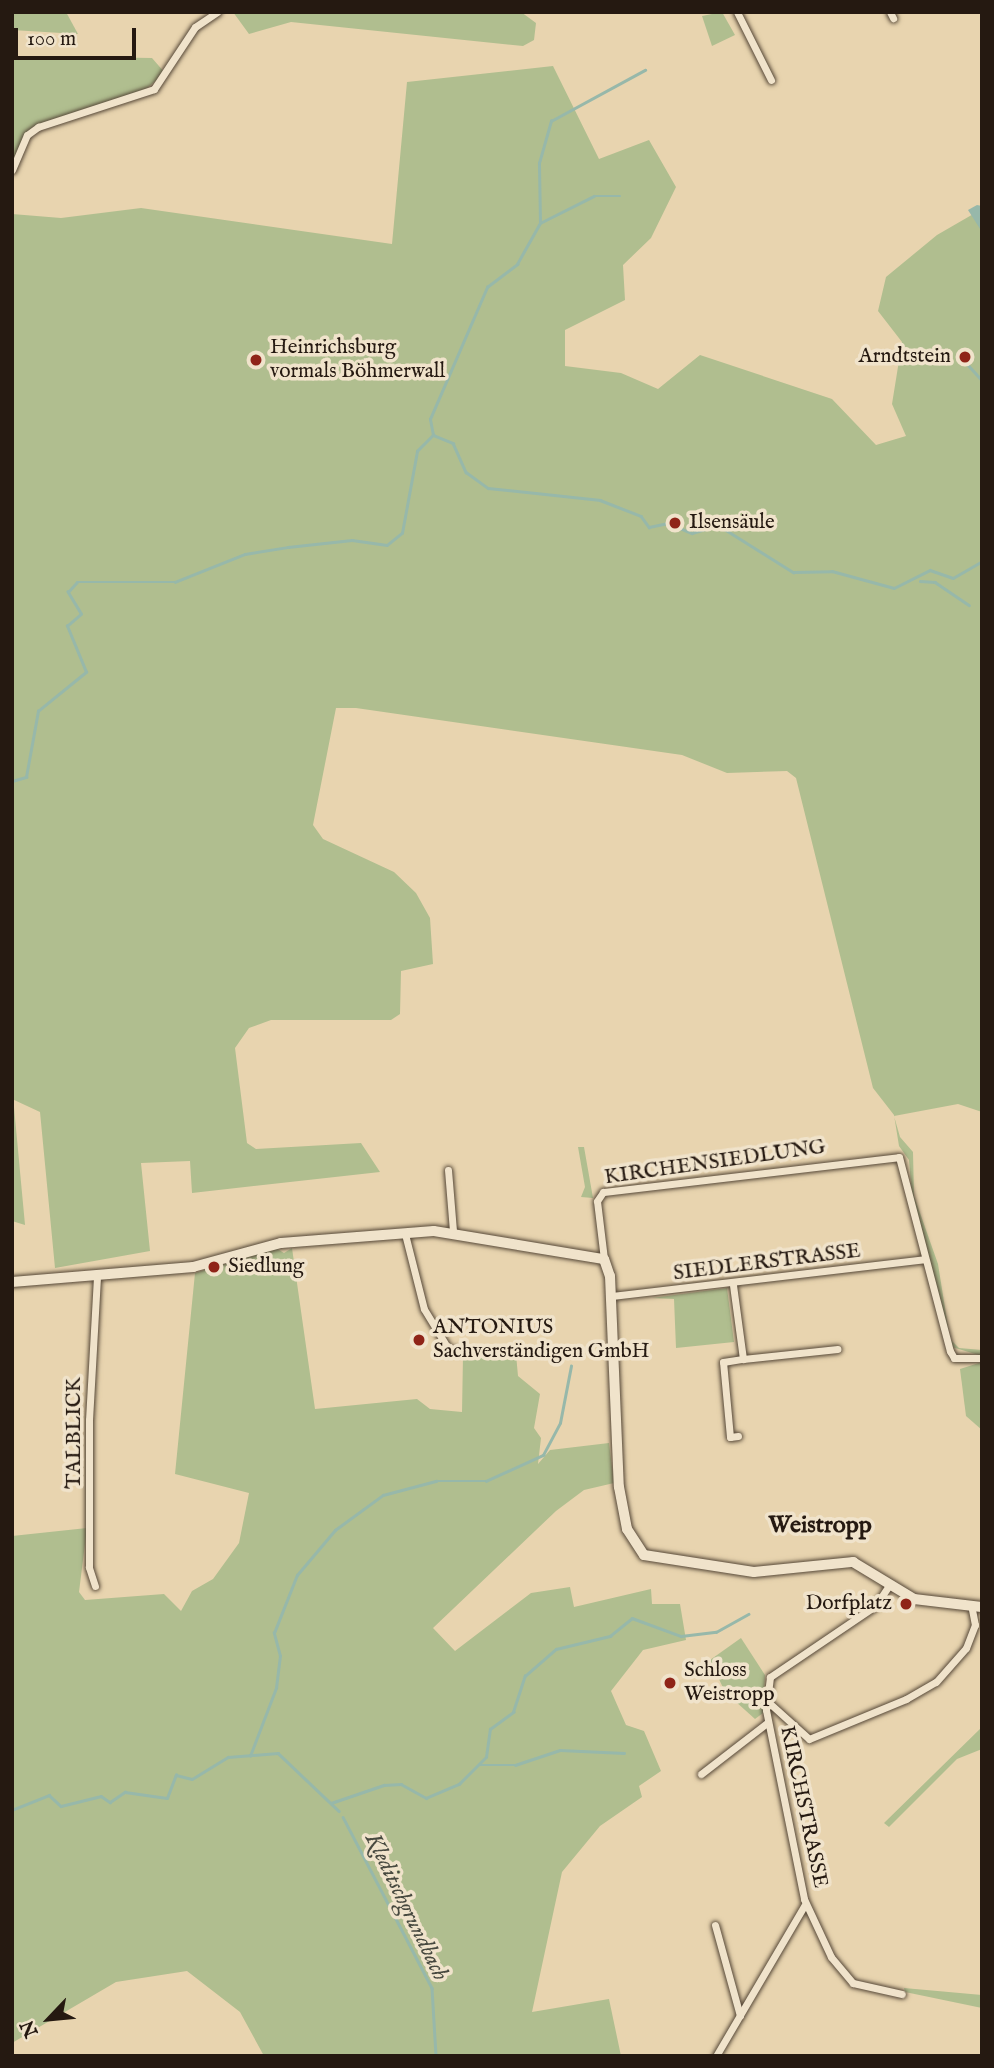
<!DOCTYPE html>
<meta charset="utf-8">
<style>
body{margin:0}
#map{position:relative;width:994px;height:2068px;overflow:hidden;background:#e8d4af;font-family:"IM FELL English",serif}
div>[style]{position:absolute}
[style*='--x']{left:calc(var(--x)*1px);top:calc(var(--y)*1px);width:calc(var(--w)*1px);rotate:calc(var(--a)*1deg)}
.green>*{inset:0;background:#b0be8f}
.water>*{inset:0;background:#97b8aa}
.stream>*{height:2.5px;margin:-1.25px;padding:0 1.25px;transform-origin:1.25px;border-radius:1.25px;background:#97b8aa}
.roads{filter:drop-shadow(0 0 2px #564838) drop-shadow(0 0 2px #564838)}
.street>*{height:7px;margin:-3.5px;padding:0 3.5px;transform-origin:3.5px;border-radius:3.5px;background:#f0e3cb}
.secondary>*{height:10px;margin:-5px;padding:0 5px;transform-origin:5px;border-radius:5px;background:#f0e3cb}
.dots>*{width:19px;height:19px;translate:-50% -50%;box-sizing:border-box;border:4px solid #f0e3cb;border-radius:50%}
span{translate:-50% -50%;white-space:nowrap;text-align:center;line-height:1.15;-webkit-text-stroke:7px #f0e3cb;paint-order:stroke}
.poi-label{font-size:21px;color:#251911}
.left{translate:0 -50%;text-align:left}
.right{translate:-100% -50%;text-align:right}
.street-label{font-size:21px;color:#251911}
.water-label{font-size:23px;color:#47493f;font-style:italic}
.quarter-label{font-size:24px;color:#251911;font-weight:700}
.frame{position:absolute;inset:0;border:14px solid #251911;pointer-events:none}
.north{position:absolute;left:14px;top:1984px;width:70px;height:70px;-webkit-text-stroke:5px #f0e3cb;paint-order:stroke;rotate:244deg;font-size:19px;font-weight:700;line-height:28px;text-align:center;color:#251911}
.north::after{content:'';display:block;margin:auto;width:24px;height:32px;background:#251911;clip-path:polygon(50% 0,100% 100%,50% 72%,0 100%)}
.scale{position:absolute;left:14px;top:28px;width:122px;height:32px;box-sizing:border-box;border:4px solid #251911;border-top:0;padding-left:9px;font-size:21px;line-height:24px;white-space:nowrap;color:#251911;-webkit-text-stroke:5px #f0e3cb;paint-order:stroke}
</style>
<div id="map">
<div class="green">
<i style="clip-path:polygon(12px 12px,66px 12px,78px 34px,12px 30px)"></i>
<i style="clip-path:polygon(233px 12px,521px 12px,536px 23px,534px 40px,523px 46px,291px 22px,249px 34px)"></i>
<i style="clip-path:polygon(722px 12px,735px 35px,712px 46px,702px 16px)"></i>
<i style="clip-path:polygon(12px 56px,152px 58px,165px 73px,134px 99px,38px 127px,27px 135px,12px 170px)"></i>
<i style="clip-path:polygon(553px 66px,599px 159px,649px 140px,676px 187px,651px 238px,623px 265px,625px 300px,565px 330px,565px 366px,621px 373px,658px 389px,700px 355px,832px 399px,876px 445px,906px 436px,892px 404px,902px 342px,878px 311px,886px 277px,937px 235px,982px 209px,982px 1112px,958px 1104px,894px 1116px,900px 1137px,913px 1152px,914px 1196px,938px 1264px,950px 1339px,959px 1348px,982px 1350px,982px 1356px,952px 1347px,912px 1197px,909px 1160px,899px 1146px,894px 1115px,873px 1088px,796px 778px,787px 771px,727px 773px,682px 755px,356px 708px,336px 708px,313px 825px,323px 839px,394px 872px,416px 893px,430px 918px,433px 964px,401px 971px,400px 1014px,391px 1020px,271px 1020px,249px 1028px,235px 1048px,247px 1143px,256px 1149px,361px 1143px,380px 1172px,192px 1193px,190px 1161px,141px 1163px,150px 1251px,55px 1268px,40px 1112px,12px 1099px,12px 214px,61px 218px,141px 208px,392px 244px,407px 82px)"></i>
<i style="clip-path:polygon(12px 1106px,14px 1107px,25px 1225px,12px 1221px)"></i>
<i style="clip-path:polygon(578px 1147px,584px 1147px,593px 1198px,581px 1197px,585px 1187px)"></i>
<i style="clip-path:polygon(276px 1248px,284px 1253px,292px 1248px,315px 1409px,417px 1399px,430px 1409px,462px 1412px,463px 1356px,516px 1354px,518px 1376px,540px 1394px,534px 1428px,541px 1438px,538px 1464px,550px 1450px,609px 1443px,614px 1483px,584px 1490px,556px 1511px,433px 1628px,455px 1651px,531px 1593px,570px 1587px,574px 1607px,651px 1589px,652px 1604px,680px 1604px,686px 1640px,643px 1650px,611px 1691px,626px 1725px,644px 1731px,661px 1771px,639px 1786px,642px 1797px,600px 1826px,562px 1872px,532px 2012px,609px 1999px,621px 2056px,264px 2056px,240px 2012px,187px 1971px,116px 1982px,12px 2043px,12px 1536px,87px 1528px,79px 1592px,85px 1600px,164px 1594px,181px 1611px,192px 1591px,213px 1579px,239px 1543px,249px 1493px,175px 1474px,195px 1273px)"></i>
<i style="clip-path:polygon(727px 1288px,734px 1342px,676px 1348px,674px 1299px,652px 1298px)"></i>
<i style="clip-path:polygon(982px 1362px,982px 1430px,966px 1416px,960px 1369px)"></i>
<i style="clip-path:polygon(741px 1638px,765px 1675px,763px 1713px,755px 1719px,725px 1692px,710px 1660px)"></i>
<i style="clip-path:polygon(982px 1727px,982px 1749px,957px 1759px,889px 1827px,884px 1823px)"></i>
<i style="clip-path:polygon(904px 1988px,982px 1995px,982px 2008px,905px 1992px)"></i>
</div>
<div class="water">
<i style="clip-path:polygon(977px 205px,982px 206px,982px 232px,968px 210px)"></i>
</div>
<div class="stream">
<i style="--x:540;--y:223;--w:60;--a:-26.6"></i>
<i style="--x:594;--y:196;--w:26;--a:0"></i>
<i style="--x:961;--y:357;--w:31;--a:48"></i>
<i style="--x:433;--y:435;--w:16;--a:-101"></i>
<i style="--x:430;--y:419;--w:144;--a:-66.6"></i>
<i style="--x:487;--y:287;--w:38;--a:-37"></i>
<i style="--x:517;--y:264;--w:47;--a:-60.7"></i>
<i style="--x:540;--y:223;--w:60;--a:-91"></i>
<i style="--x:539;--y:163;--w:44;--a:-74.1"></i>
<i style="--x:551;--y:121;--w:107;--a:-28.5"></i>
<i style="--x:920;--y:581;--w:15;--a:4"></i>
<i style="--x:935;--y:582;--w:41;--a:34.1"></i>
<i style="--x:12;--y:781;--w:15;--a:-16"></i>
<i style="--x:26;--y:777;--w:67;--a:-79.7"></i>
<i style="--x:38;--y:711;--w:62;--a:-39.1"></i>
<i style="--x:86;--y:672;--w:50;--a:-112.4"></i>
<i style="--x:67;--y:626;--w:18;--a:-41"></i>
<i style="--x:81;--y:614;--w:26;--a:-121"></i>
<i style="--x:68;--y:592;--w:13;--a:-48"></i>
<i style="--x:77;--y:582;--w:98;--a:0"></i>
<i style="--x:175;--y:582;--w:75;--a:-21.8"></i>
<i style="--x:245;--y:554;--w:44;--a:-9.2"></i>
<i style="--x:288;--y:547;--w:64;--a:-6.2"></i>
<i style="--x:352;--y:540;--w:35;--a:8"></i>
<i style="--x:387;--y:545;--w:19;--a:-39"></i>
<i style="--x:402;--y:533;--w:83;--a:-79.6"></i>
<i style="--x:417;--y:451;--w:23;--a:-45"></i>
<i style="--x:433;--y:435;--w:22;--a:22"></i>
<i style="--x:453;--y:443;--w:32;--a:66"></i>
<i style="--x:466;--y:472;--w:27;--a:36"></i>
<i style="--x:488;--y:488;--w:113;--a:6.1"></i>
<i style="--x:600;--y:500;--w:44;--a:21.3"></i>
<i style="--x:641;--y:516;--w:14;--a:54"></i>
<i style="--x:649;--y:527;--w:19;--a:-12"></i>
<i style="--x:668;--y:523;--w:26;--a:23"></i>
<i style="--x:692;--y:533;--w:27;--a:-17"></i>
<i style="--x:718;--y:525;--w:89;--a:32.1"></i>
<i style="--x:793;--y:572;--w:39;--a:-1"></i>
<i style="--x:832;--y:571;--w:64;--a:15.3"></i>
<i style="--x:894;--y:588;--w:40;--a:-26.6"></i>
<i style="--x:930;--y:570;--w:24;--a:19"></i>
<i style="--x:953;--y:578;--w:34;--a:-30"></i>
<i style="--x:250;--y:1756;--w:73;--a:-69.1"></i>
<i style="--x:276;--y:1688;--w:32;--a:-83"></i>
<i style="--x:280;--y:1656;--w:24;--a:-105"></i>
<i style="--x:274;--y:1633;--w:62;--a:-68.4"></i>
<i style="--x:297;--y:1575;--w:59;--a:-49.8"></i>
<i style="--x:335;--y:1530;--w:59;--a:-36.1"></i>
<i style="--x:383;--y:1495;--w:55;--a:-14.8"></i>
<i style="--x:436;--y:1481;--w:50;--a:0"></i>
<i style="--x:486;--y:1481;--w:63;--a:-24.5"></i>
<i style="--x:543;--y:1455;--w:36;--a:-62"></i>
<i style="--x:560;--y:1423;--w:58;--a:-79.1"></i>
<i style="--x:479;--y:1765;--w:36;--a:0"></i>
<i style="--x:515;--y:1765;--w:47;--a:-18.4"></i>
<i style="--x:560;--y:1750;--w:64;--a:2.7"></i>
<i style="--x:331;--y:1803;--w:56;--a:-18.8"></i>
<i style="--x:384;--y:1785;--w:17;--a:-3"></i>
<i style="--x:401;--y:1784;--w:29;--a:29"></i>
<i style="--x:426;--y:1798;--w:36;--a:-23"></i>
<i style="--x:459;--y:1784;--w:38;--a:-45"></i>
<i style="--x:486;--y:1757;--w:28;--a:-82"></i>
<i style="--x:490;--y:1729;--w:29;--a:-36"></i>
<i style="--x:513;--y:1712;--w:38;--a:-72"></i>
<i style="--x:525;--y:1676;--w:41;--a:-41.1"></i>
<i style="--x:556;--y:1649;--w:56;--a:-13.5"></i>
<i style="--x:610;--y:1636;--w:28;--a:-39"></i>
<i style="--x:632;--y:1618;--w:52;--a:20.2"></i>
<i style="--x:681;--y:1636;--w:35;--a:-7"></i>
<i style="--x:716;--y:1632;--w:37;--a:-29"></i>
<i style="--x:12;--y:1810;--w:40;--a:-22"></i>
<i style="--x:49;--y:1795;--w:16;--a:43"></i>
<i style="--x:61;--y:1806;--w:41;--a:-14"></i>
<i style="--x:101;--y:1796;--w:11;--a:34"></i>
<i style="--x:110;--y:1802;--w:18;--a:-34"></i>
<i style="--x:125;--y:1792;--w:42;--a:8.1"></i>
<i style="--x:167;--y:1798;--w:25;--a:-69"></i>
<i style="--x:176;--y:1775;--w:16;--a:14"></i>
<i style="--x:192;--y:1779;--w:42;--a:-31.4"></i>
<i style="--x:228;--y:1757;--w:50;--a:-4.6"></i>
<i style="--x:278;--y:1753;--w:84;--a:43.6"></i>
<i style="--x:343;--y:1817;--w:193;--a:62.5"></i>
<i style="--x:432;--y:1988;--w:68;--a:86.6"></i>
</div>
<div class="roads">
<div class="street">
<i style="--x:737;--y:12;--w:76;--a:63.4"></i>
<i style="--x:890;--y:12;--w:7;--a:63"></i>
<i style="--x:12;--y:170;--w:38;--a:-67"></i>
<i style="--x:27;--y:135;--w:14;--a:-36"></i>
<i style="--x:38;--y:127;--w:122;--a:-18.1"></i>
<i style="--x:154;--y:89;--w:74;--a:-56.5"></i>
<i style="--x:195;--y:27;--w:27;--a:-34"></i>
<i style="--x:448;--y:1170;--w:61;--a:85.3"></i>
<i style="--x:405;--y:1234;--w:77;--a:75.8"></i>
<i style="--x:424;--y:1309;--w:48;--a:58.6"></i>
<i style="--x:449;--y:1350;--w:15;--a:0"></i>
<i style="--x:604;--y:1259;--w:58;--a:-96.9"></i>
<i style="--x:597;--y:1201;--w:11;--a:-56"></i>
<i style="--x:603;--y:1192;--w:298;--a:-6.7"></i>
<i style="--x:899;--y:1157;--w:201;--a:75.3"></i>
<i style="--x:950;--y:1351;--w:8;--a:60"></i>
<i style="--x:954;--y:1358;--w:28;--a:0"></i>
<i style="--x:733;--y:1285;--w:75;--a:82.3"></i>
<i style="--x:743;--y:1359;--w:95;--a:-6.1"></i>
<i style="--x:611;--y:1296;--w:316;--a:-6.7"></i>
<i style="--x:738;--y:1436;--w:8;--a:173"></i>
<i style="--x:730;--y:1437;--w:75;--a:-95.3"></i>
<i style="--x:723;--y:1362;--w:20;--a:-9"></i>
<i style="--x:890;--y:1584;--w:27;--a:124"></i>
<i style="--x:875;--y:1606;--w:127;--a:145.9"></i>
<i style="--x:770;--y:1677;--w:33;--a:97"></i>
<i style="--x:766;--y:1710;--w:193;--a:78.6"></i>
<i style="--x:804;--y:1899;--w:64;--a:65"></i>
<i style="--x:831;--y:1957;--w:34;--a:50"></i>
<i style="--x:853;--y:1983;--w:50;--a:12.7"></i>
<i style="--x:95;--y:1586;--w:20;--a:-108"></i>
<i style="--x:89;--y:1567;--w:147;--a:-90"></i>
<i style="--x:89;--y:1420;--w:141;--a:-86.8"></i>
<i style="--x:766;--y:1700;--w:58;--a:42.2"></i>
<i style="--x:809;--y:1739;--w:105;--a:-22.4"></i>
<i style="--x:906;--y:1699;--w:34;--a:-30"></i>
<i style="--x:936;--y:1682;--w:45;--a:-48.6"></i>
<i style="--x:966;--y:1648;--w:25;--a:-69"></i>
<i style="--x:975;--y:1625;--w:20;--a:-101"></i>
<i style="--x:701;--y:1774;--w:83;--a:-37.7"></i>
<i style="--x:715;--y:1925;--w:94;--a:74.6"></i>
<i style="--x:716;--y:2056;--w:176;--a:-59.6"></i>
</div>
<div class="secondary">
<i style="--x:12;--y:1282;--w:182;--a:-4.7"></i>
<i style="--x:193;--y:1267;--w:91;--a:-15.3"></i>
<i style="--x:281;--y:1243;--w:153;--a:-4.5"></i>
<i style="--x:434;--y:1231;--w:172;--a:9.4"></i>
<i style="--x:604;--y:1259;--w:18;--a:71"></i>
<i style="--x:610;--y:1276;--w:211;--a:87.6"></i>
<i style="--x:619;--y:1487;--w:43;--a:79.2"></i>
<i style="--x:627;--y:1529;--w:31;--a:57"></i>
<i style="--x:644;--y:1555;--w:111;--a:8.8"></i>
<i style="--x:754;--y:1572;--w:100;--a:-5.8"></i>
<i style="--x:853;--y:1562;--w:71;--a:31.2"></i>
<i style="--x:914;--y:1599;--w:68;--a:6.7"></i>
</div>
</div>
<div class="dots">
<i style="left:965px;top:357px;background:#8f2418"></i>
<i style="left:256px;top:360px;background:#8f2418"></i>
<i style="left:675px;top:523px;background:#8f2418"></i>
<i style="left:214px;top:1267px;background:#8f2418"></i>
<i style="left:419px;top:1340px;background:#8f2418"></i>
<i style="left:906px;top:1604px;background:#8f2418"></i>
<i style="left:670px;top:1683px;background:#8f2418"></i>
</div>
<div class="poi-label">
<span class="left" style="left:270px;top:360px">Heinrichsburg<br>vormals Böhmerwall</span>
<span class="right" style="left:951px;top:357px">Arndtstein</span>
<span class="left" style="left:689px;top:523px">Ilsensäule</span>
<span class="left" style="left:228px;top:1267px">Siedlung</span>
<span class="left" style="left:433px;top:1340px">ANTONIUS<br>Sachverständigen GmbH</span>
<span class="right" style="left:892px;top:1604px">Dorfplatz</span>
<span class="left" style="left:684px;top:1683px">Schloss<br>Weistropp</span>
</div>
<div class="street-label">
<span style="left:715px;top:1163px;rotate:-8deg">KIRCHENSIEDLUNG</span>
<span style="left:767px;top:1263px;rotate:-7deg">SIEDLERSTRASSE</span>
<span style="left:75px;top:1433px;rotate:-90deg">TALBLICK</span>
<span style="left:803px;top:1807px;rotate:78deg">KIRCHSTRASSE</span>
</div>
<div class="water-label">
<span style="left:406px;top:1907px;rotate:64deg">Kleditschgrundbach</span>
</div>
<div class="quarter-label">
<span style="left:820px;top:1526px">Weistropp</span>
</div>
<div class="frame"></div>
<div class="north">N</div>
<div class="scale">100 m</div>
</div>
